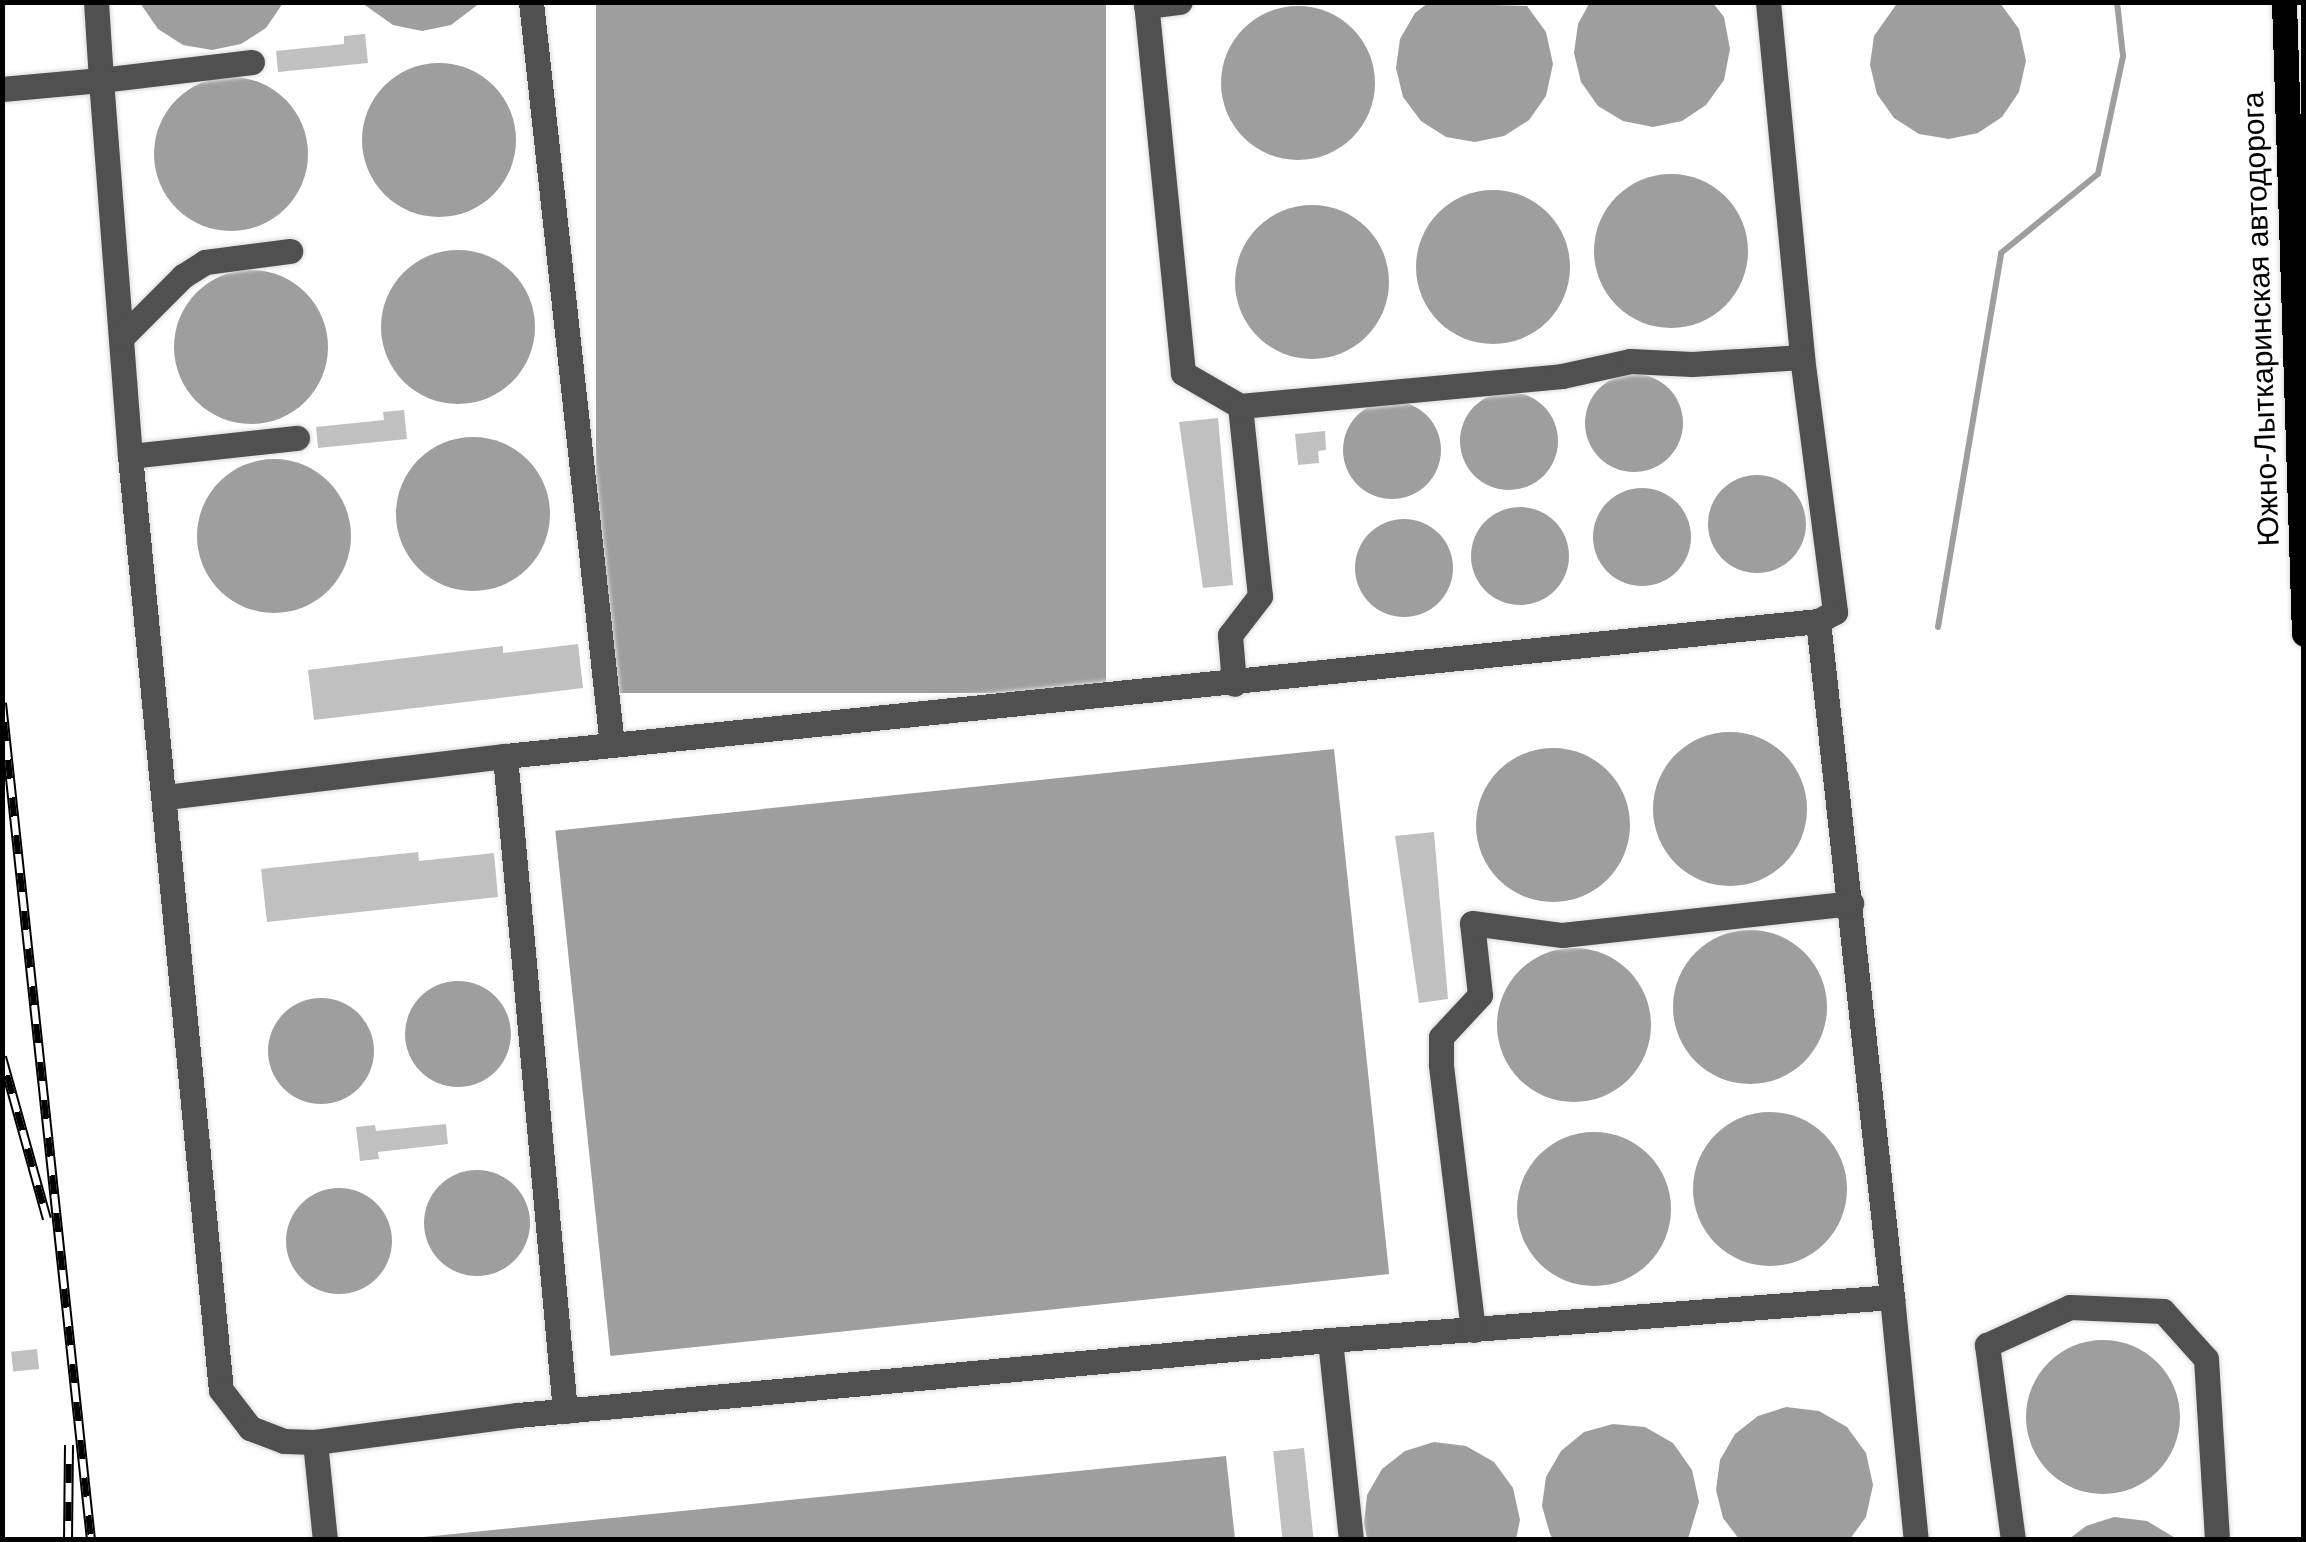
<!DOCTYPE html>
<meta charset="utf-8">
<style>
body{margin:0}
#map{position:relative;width:2306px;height:1542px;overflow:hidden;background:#fff;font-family:Helvetica,sans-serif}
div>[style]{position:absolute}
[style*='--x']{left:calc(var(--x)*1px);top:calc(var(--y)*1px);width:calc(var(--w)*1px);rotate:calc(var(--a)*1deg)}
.water>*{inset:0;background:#9e9e9e;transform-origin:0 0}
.round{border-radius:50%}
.stream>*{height:6px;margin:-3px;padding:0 3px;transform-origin:3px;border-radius:3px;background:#9e9e9e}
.building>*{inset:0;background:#c0c0c0;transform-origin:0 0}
.roads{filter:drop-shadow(0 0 2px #dbdbdb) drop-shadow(0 0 2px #dbdbdb)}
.minor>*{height:25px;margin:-12.5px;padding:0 12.5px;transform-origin:12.5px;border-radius:12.5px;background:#505050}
.major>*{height:25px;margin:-12.5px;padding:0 12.5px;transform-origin:12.5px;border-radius:12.5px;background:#000}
.rail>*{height:10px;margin-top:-5px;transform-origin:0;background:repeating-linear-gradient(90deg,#fff 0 19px,#000 0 38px);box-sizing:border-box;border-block:2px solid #000}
span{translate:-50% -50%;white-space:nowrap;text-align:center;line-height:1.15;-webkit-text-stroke:8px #fff;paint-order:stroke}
.street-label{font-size:30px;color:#000}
.frame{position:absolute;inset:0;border:5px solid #000;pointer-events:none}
</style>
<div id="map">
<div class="water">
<i style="clip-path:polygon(1590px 2px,1713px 3px,1724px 17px,1730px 49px,1724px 80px,1706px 105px,1682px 121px,1653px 127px,1623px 121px,1598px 106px,1581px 82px,1574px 53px,1578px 24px)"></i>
<i style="clip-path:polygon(1898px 2px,2000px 3px,2019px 29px,2026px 61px,2019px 92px,2002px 117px,1978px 133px,1949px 139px,1919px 134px,1894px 118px,1877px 94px,1870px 65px,1874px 36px)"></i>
<i style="clip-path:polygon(140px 3px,140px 2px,283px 3px,266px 28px,241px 44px,212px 50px,183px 45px,158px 29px)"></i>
<i style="clip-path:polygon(362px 3px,480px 3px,451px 25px,422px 31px,393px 25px)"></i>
<i style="left:596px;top:3px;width:510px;height:690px"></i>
<i style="clip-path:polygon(1428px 3px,1527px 6px,1546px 32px,1553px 64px,1546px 96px,1529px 120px,1504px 136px,1475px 142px,1446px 137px,1421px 121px,1403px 97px,1396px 68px,1400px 39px,1415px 13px)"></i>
<i class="round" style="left:1221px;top:6px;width:154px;height:154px"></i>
<i class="round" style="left:362px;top:63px;width:154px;height:154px"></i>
<i class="round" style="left:154px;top:77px;width:154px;height:154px"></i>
<i class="round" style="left:1594px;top:174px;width:154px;height:154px"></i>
<i class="round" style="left:1416px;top:190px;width:154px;height:154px"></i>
<i class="round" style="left:1235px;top:205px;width:154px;height:154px"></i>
<i class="round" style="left:381px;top:250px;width:154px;height:154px"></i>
<i class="round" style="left:174px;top:270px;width:154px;height:154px"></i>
<i class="round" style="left:1585px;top:374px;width:98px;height:98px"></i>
<i class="round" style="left:1460px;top:392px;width:98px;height:98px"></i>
<i class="round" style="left:1343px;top:401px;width:98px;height:98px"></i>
<i class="round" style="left:396px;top:437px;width:154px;height:154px"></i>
<i class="round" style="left:197px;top:459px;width:154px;height:154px"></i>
<i class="round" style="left:1708px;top:475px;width:98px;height:98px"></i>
<i class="round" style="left:1593px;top:488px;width:98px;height:98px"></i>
<i class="round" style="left:1471px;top:507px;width:98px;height:98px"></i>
<i class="round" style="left:1355px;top:519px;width:98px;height:98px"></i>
<i class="round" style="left:1653px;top:732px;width:154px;height:154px"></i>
<i class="round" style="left:1476px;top:748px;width:154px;height:154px"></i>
<i style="left:1334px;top:749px;width:528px;height:783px;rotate:84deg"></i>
<i class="round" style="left:1673px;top:930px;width:154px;height:154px"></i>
<i class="round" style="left:1497px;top:948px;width:154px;height:154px"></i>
<i class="round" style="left:405px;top:981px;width:106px;height:106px"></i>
<i class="round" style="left:268px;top:998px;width:106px;height:106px"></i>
<i class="round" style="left:1693px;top:1112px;width:154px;height:154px"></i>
<i class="round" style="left:1517px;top:1132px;width:154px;height:154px"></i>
<i class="round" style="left:424px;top:1170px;width:106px;height:106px"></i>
<i class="round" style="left:286px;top:1188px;width:106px;height:106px"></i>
<i class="round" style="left:2026px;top:1340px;width:154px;height:154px"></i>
<i style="clip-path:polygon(1786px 1407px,1819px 1411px,1847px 1427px,1866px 1453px,1873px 1485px,1866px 1517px,1850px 1539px,1739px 1539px,1723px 1518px,1716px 1490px,1720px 1460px,1735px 1434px,1758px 1416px)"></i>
<i style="clip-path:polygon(1613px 1424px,1645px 1427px,1673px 1443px,1692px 1470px,1699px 1502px,1688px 1539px,1553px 1540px,1550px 1534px,1542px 1506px,1546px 1477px,1561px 1451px,1584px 1432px)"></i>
<i style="clip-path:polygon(1434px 1442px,1466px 1446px,1494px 1462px,1513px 1488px,1520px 1520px,1516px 1539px,1367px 1539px,1364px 1524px,1367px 1495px,1382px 1469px,1405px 1451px)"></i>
<i style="clip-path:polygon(1226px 1456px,1235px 1539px,404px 1539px)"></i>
<i style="clip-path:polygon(2114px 1517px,2147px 1521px,2177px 1539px,2069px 1539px,2086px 1526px)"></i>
</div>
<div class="stream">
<i style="--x:1938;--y:627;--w:379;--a:-80.4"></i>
<i style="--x:2001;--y:253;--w:125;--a:-39.2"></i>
<i style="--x:2098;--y:174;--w:121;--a:-78"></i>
<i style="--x:2123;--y:56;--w:54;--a:-96.3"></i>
</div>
<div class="building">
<i style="clip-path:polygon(365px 34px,368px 63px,278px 72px,276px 51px,344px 44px,344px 36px)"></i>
<i style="clip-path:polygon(404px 410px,407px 439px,318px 448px,316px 427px,384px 420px,383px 412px)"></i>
<i style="clip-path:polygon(1218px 418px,1233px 585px,1203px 588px,1179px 422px)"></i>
<i style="clip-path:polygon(1325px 431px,1326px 450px,1318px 451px,1319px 463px,1298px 465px,1295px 434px)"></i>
<i style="clip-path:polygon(578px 644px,583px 688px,314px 720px,308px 670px,503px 646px,503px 653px)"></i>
<i style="clip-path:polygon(1434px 832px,1448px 999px,1419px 1003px,1395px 836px)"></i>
<i style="clip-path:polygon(418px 852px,419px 861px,494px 853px,498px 897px,267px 922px,261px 869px)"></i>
<i style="clip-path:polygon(446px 1124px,448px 1144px,378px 1152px,379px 1159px,360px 1161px,356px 1127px,375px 1125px,376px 1131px)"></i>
<i style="left:37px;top:1349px;width:20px;height:26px;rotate:84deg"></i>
<i style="left:1304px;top:1448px;width:93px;height:31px;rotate:84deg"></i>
</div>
<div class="roads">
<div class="minor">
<i style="--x:96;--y:2;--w:78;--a:86.3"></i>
<i style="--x:101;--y:80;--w:152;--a:-6.8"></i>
<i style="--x:531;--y:2;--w:747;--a:83.78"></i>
<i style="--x:1146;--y:2;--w:373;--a:84.3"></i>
<i style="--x:1183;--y:373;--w:66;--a:30.1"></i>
<i style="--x:1240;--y:406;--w:191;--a:84"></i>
<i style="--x:1260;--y:596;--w:49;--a:127.6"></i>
<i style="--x:1230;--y:635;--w:49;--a:85.3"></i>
<i style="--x:1768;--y:2;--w:357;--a:84.5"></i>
<i style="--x:1802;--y:357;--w:257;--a:82.6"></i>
<i style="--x:1835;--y:612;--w:19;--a:152"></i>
<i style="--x:1146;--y:6;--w:34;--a:-7"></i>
<i style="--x:2;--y:89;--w:99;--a:-5.2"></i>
<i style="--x:101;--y:80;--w:377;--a:85.6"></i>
<i style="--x:130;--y:456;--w:938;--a:84.44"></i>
<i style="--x:221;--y:1390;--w:48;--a:52.7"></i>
<i style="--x:250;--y:1428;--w:36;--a:21"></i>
<i style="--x:284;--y:1441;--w:31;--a:2"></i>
<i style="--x:315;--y:1442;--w:205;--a:-7.6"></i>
<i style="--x:518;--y:1415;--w:815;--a:-5.28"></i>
<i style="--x:1330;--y:1340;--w:564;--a:-4.38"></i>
<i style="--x:1892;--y:1297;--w:244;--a:84.4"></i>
<i style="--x:121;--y:338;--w:88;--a:-45"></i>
<i style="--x:183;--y:276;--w:26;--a:-32"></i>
<i style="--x:205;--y:262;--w:86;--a:-7.4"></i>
<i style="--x:1240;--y:406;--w:323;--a:-5.3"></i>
<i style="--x:1562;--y:376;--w:70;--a:-12.4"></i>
<i style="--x:1630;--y:361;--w:62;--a:2.8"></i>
<i style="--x:1692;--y:364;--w:110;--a:-3.6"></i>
<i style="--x:130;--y:456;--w:168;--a:-6.2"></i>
<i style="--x:505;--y:756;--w:658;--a:84.77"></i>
<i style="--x:166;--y:797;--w:341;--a:-6.9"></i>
<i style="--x:505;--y:756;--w:1320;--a:-5.87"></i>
<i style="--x:1818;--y:621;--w:680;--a:83.75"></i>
<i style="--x:1473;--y:1330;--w:268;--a:-96.9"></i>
<i style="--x:1441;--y:1064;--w:27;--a:-90"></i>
<i style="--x:1441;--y:1037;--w:57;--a:-47.1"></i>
<i style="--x:1480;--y:995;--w:72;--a:-96.3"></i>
<i style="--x:1472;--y:923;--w:91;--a:7.6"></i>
<i style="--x:1562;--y:935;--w:291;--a:-6.3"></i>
<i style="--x:1330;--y:1340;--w:201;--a:84"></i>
<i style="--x:315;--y:1442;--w:99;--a:84.2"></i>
<i style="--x:2013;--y:1540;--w:197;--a:-97.6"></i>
<i style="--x:1987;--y:1345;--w:91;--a:-24.6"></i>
<i style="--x:2070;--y:1307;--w:93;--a:2.5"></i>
<i style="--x:2163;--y:1311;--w:64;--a:48.1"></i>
<i style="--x:2206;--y:1359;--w:181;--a:86.5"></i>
</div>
<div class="major">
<i style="--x:2284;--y:2;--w:632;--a:88.19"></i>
</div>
</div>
<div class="rail">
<i style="--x:2;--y:703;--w:842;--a:83.93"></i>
<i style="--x:2;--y:1057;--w:168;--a:74.5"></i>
<i style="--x:68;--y:1540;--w:95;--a:-89.4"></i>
</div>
<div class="street-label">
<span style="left:2261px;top:319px;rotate:-92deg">Южно-Лыткаринская автодорога</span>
</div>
<div class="frame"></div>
</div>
